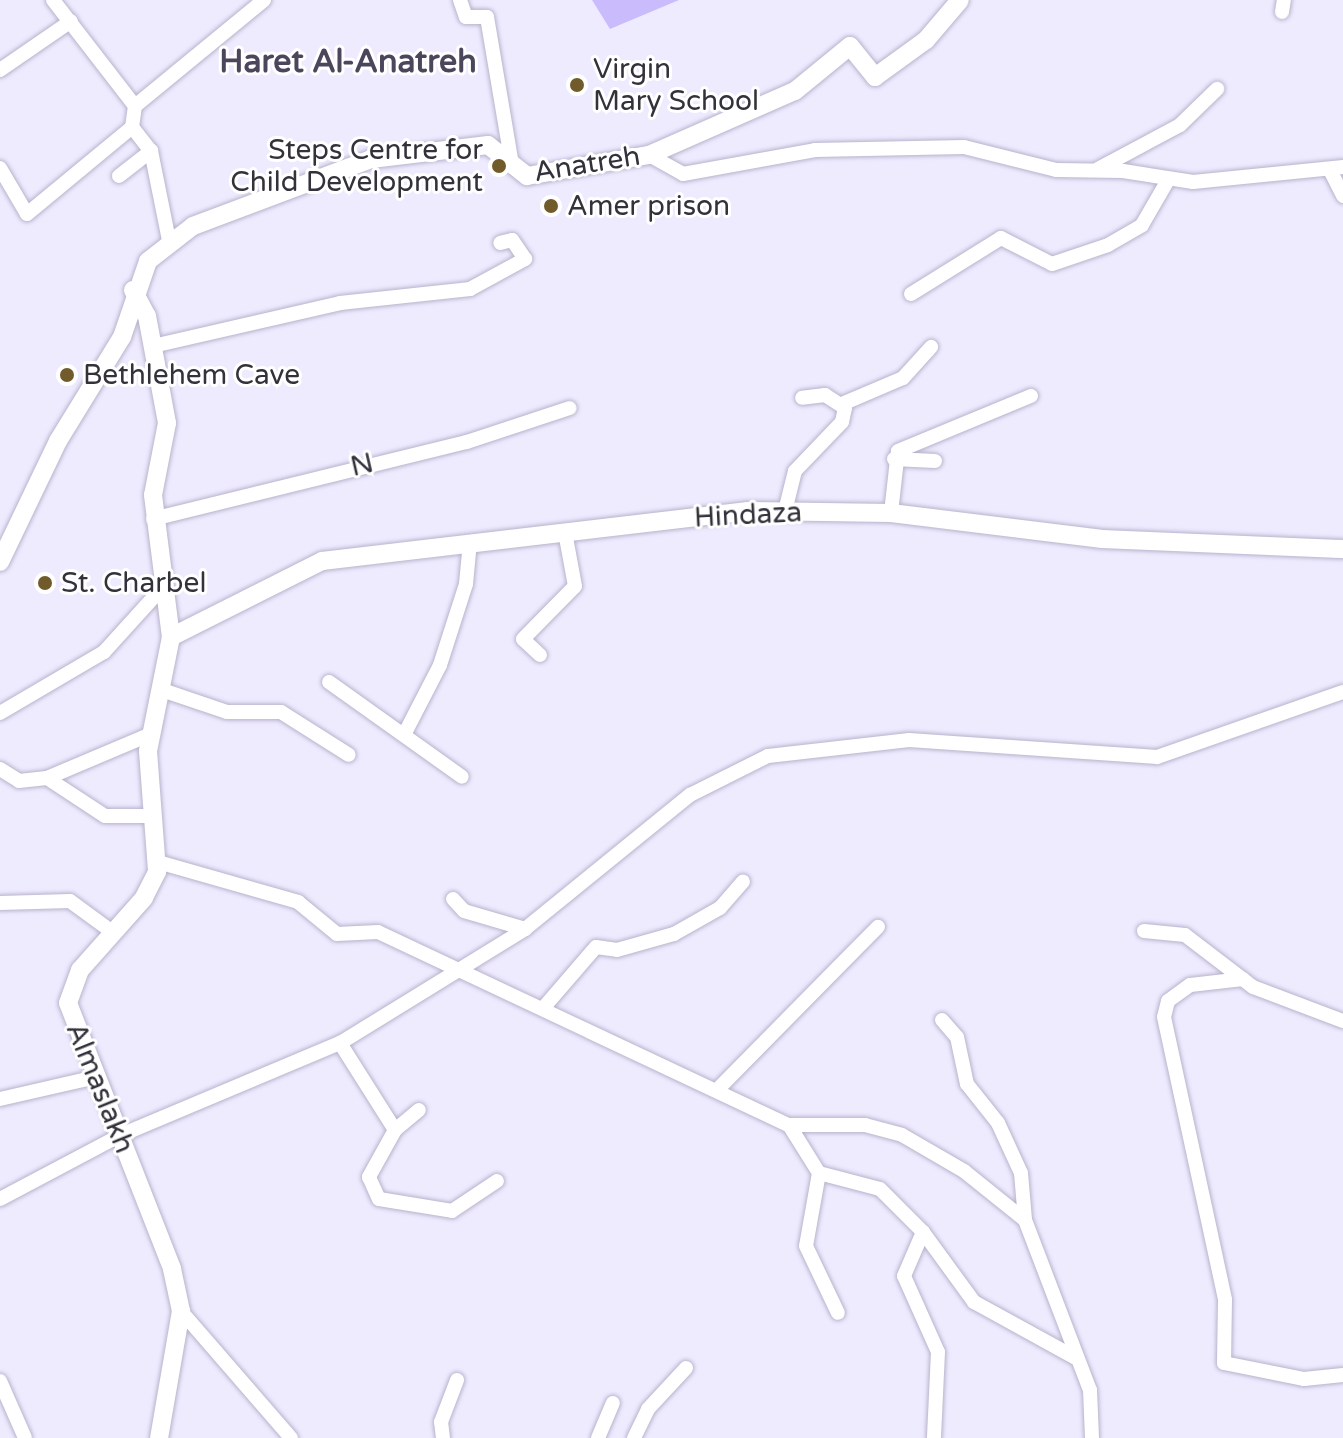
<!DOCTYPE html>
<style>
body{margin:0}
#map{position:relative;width:1343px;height:1438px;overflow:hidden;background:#efebff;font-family:"Varela Round",sans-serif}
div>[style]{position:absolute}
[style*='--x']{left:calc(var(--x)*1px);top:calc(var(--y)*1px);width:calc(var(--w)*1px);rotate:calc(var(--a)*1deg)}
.green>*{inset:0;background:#cabbfc}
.roads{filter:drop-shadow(0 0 2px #b8b3cc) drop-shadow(0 0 2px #b8b3cc)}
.minor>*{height:14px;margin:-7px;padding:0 7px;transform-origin:7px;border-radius:7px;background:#fff}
.tertiary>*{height:18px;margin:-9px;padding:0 9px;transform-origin:9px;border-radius:9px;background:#fff}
.dots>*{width:22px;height:22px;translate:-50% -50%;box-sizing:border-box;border:4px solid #fff;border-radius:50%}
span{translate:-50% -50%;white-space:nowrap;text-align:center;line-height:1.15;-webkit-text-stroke:6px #fff;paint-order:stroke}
.poi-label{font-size:28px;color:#33313a}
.left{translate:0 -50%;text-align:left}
.right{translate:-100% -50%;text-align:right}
.street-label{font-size:28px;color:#33313a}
.quarter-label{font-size:32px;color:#4b465b;font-weight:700}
</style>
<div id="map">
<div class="green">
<i style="clip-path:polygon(592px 0,679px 0,610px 29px)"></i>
</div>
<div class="roads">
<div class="minor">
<i style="--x:53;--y:0;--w:134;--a:52.3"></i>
<i style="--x:135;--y:106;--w:21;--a:98"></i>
<i style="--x:132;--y:127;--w:31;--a:52"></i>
<i style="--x:151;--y:151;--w:91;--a:78.6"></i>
<i style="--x:460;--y:0;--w:18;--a:71"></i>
<i style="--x:466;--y:17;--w:21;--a:0"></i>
<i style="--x:487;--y:17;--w:144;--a:80.4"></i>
<i style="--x:1282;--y:12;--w:12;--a:-81"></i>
<i style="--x:0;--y:70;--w:86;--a:-34.6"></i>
<i style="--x:135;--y:106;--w:167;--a:-39.4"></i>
<i style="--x:649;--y:155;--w:39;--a:29"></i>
<i style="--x:683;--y:174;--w:134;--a:-10.3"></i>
<i style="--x:815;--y:150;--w:149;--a:-1.2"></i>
<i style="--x:964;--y:147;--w:95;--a:14"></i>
<i style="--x:1056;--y:170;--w:67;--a:0.9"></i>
<i style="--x:1123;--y:171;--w:71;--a:8.9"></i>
<i style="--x:1193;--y:182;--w:151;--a:-5.7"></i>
<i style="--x:0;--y:168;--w:53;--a:59.6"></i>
<i style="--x:27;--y:214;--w:136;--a:-39.6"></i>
<i style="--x:1098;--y:169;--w:93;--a:-28.2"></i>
<i style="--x:1180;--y:125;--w:52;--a:-44.2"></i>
<i style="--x:1331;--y:172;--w:27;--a:63"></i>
<i style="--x:119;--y:176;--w:41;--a:-38"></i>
<i style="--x:911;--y:294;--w:106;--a:-31.9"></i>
<i style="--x:1001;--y:238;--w:57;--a:27"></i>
<i style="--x:1052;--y:264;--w:59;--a:-18.7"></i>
<i style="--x:1108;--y:245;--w:39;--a:-30"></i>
<i style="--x:1142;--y:225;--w:52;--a:-60"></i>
<i style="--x:153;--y:346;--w:192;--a:-12.9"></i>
<i style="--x:340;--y:303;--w:131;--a:-6.1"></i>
<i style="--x:470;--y:289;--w:63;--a:-28.6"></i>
<i style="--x:525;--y:259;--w:23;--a:-124"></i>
<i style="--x:512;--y:240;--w:12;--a:166"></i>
<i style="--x:842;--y:404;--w:66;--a:-23.1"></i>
<i style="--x:903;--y:378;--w:42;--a:-47.9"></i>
<i style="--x:894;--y:459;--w:41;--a:2.8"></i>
<i style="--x:785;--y:511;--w:41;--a:-76"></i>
<i style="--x:795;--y:471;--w:68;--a:-46.2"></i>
<i style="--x:842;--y:422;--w:14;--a:-78"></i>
<i style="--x:845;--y:408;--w:24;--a:-147"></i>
<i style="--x:825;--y:395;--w:23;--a:173"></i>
<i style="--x:891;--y:513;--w:62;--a:-83.6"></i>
<i style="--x:898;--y:451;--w:144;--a:-22.5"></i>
<i style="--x:153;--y:519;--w:323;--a:-13.8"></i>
<i style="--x:467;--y:442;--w:108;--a:-18.3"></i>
<i style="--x:540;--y:655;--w:23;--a:-137"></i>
<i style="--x:523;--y:639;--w:74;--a:-45.5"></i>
<i style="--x:575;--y:586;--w:55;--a:-100.5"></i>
<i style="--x:329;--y:682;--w:163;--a:35.5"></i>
<i style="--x:165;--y:691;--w:65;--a:18.7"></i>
<i style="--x:227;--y:712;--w:54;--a:0"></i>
<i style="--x:281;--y:712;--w:80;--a:32.3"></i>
<i style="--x:0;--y:713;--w:121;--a:-30.4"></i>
<i style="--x:104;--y:652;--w:88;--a:-47.8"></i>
<i style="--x:406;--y:731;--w:74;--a:-62.7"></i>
<i style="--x:440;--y:665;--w:85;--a:-72.2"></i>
<i style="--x:466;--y:584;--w:42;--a:-84.6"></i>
<i style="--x:0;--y:769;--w:22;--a:32"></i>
<i style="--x:19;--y:781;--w:28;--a:-6"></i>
<i style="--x:47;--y:778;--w:69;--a:33.2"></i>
<i style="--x:105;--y:816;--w:43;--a:0"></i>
<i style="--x:47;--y:778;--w:113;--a:-22.9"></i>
<i style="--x:158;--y:862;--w:146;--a:15.9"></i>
<i style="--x:298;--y:902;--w:50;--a:39.4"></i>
<i style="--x:337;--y:934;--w:41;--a:-2.8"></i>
<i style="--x:378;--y:932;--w:454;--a:25.2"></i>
<i style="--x:789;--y:1125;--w:57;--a:58"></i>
<i style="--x:819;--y:1173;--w:74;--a:100.1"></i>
<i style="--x:806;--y:1246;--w:74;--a:64.5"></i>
<i style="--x:453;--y:899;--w:16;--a:47"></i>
<i style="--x:464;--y:911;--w:64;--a:16.4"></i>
<i style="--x:0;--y:903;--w:70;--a:-1.6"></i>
<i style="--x:70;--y:901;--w:51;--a:36.2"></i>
<i style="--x:1144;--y:931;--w:41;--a:5.6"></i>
<i style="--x:1185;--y:935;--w:86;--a:37.4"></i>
<i style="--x:1253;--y:987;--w:96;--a:20.7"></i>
<i style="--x:1243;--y:979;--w:53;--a:173.5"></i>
<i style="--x:1190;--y:985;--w:27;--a:144"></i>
<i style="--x:1168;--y:1001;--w:16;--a:104"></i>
<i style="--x:1164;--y:1017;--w:289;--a:77.8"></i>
<i style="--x:1225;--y:1300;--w:63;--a:90.9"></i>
<i style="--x:1224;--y:1363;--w:82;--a:11.3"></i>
<i style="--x:1304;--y:1379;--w:39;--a:-6"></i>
<i style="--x:545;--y:1006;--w:78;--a:-49.2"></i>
<i style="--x:596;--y:947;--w:21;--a:8"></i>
<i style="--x:617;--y:950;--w:59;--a:-15.7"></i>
<i style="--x:674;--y:934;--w:53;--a:-29.5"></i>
<i style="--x:720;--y:908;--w:35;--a:-49"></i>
<i style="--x:942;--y:1020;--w:23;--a:49"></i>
<i style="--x:957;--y:1037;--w:48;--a:78"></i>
<i style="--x:967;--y:1084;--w:50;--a:51.5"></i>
<i style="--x:998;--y:1123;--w:55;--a:65.3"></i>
<i style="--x:1021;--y:1173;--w:47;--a:85.1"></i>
<i style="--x:1025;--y:1220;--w:182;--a:69.1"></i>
<i style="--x:1090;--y:1390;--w:48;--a:87.6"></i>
<i style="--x:340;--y:1043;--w:103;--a:57.7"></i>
<i style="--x:395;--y:1130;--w:54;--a:119"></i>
<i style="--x:369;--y:1177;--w:24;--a:66"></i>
<i style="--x:379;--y:1199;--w:74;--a:9.3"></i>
<i style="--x:452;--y:1211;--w:54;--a:-33.7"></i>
<i style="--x:720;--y:1087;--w:225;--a:-45.4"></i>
<i style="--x:0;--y:1099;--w:98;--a:-12.9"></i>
<i style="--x:789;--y:1125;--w:76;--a:0"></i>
<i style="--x:865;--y:1125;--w:38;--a:15"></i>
<i style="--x:902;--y:1135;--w:72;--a:30.1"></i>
<i style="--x:964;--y:1171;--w:78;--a:38.8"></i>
<i style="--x:395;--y:1130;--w:31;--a:-40"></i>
<i style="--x:819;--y:1173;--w:63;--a:14.7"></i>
<i style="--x:880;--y:1189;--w:61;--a:45"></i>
<i style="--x:923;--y:1232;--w:48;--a:113.4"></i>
<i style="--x:904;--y:1276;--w:83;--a:65.9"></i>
<i style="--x:938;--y:1352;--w:86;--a:92.7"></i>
<i style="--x:0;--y:1199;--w:137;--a:-27.9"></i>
<i style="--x:121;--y:1135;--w:238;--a:-22.8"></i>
<i style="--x:340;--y:1043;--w:217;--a:-31.6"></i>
<i style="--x:525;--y:929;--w:213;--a:-39.1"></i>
<i style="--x:690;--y:795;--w:87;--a:-26.6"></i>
<i style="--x:768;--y:756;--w:142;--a:-6.5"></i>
<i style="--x:909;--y:740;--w:249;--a:3.9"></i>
<i style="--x:1157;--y:757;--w:197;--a:-19.3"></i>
<i style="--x:923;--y:1232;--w:87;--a:53.9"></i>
<i style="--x:974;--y:1302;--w:116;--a:28.8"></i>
<i style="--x:181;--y:1311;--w:168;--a:49.1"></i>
<i style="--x:0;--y:1381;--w:62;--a:66.3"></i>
<i style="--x:443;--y:1438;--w:16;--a:-97"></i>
<i style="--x:441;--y:1422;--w:45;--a:-69.1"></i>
<i style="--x:598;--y:1438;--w:38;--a:-67"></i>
<i style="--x:634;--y:1438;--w:32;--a:-64"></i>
<i style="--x:648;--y:1409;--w:56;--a:-47.2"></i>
</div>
<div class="tertiary">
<i style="--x:133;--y:290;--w:30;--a:62"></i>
<i style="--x:147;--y:316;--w:109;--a:79.4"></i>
<i style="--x:167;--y:423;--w:73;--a:101"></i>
<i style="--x:153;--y:495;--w:143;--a:82.8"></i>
<i style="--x:171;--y:637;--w:116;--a:101.4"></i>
<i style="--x:148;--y:751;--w:121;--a:85.7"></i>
<i style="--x:157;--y:872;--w:29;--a:117"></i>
<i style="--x:144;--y:898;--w:96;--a:131.6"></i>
<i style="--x:80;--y:970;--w:35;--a:110"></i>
<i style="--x:68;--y:1003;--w:286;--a:68.6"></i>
<i style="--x:172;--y:1269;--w:43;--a:77.9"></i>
<i style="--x:181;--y:1311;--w:129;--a:99.8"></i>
<i style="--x:0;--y:562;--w:134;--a:-64.4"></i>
<i style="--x:58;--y:441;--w:122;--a:-58.4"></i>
<i style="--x:122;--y:337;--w:80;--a:-71.1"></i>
<i style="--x:148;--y:261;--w:57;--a:-37.9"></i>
<i style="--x:193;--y:226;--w:190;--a:-20.6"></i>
<i style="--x:371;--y:159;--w:118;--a:-6.8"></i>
<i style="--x:488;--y:145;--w:50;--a:38.5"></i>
<i style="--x:527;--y:176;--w:124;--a:-9.8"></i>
<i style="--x:649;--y:155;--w:159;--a:-23.7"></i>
<i style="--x:795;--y:91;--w:71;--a:-39.3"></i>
<i style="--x:850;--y:46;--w:40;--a:51"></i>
<i style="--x:875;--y:77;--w:63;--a:-36"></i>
<i style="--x:926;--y:40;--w:52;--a:-49.6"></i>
<i style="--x:171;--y:637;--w:169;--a:-26.7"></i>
<i style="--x:322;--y:561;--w:429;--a:-6.7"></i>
<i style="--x:748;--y:511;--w:143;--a:0.8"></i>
<i style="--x:891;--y:513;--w:213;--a:7"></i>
<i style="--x:1102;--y:539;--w:241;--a:2.4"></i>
</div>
</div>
<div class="dots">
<i style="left:577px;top:85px;background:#715b2a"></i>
<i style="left:499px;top:166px;background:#715b2a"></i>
<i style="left:551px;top:206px;background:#715b2a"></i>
<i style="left:67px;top:375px;background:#715b2a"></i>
<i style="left:45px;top:583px;background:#715b2a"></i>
</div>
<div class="poi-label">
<span class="left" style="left:593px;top:85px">Virgin<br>Mary School</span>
<span class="right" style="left:483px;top:166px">Steps Centre for<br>Child Development</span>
<span class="left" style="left:567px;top:206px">Amer prison</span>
<span class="left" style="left:83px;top:375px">Bethlehem Cave</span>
<span class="left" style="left:61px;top:583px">St. Charbel</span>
</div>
<div class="street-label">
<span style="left:587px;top:164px;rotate:-9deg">Anatreh</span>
<span style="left:362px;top:465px;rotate:-13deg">N</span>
<span style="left:748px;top:515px;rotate:-3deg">Hindaza</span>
<span style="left:100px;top:1088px;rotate:68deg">Almaslakh</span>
</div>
<div class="quarter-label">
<span style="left:348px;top:62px">Haret Al-Anatreh</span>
</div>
</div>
